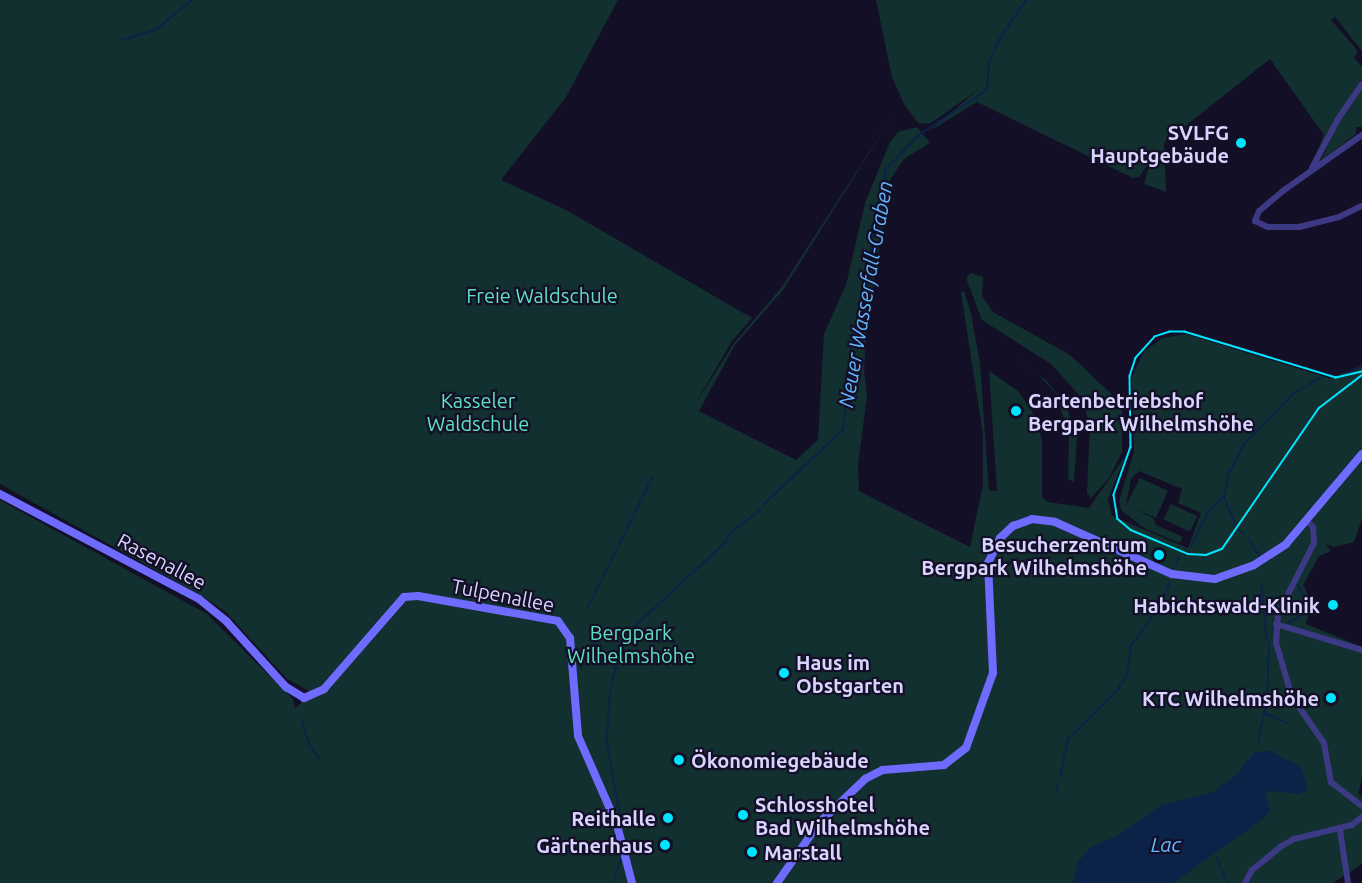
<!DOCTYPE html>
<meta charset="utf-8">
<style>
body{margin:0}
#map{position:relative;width:1362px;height:883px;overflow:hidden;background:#130f26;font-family:Ubuntu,sans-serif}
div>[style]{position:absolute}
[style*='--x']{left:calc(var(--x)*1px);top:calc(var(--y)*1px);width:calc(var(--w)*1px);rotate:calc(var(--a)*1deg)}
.green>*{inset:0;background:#12302f;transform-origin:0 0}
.water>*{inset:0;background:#0c2248}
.stream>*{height:1.5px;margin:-0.75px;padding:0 0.75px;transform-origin:0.75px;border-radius:0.75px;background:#0c2248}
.minor>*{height:6px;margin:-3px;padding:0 3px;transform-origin:3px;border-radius:3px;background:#3d3a85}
.secondary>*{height:8px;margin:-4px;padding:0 4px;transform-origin:4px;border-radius:4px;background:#6f6bff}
.tram>*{height:1.5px;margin:-0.75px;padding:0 0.75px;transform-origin:0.75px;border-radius:0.75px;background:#00e5ff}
.dots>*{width:16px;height:16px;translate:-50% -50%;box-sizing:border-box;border:3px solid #130f26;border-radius:50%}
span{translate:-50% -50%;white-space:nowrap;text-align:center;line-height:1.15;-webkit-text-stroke:4.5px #130f26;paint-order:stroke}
.poi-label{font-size:20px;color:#d9d4ff;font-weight:700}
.right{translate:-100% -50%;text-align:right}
.left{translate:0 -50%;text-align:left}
.park-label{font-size:20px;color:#5fe0c0}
.street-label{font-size:20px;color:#d9d4ff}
.water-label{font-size:21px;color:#62b6ff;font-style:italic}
</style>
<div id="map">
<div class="green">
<i style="clip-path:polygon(0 0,618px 0,566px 97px,501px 180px,566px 210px,752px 318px,732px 341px,693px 408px,734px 343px,781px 288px,897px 109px,783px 290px,735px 345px,699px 411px,796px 460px,818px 440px,824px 334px,846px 285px,865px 203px,890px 142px,898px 132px,917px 127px,930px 143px,904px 159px,890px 180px,867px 324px,864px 370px,867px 396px,858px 464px,859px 491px,970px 547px,983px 485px,983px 435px,961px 292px,964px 291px,971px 313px,980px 363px,989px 490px,997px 491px,989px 371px,1019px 392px,1036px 418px,1042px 441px,1042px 497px,1048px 502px,1089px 508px,1126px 455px,1108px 499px,1112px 516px,1188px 548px,1201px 513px,1178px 503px,1182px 489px,1139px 471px,1131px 479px,1126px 505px,1140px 478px,1168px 491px,1156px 518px,1133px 508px,1153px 518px,1156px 525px,1183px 537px,1180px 543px,1144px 528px,1121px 510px,1119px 501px,1134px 451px,1132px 377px,1144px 351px,1163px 338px,1186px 334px,1329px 378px,1362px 367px,1362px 519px,1354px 542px,1334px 547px,1326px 544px,1331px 551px,1319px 556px,1303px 585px,1312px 602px,1306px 624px,1362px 647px,1362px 778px,1358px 794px,1362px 796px,1362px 864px,1333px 883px,0 883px,0 500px,207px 614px,293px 699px,295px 708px,313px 693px,287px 679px,226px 612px,202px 596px,0 484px)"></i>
<i style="clip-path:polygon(876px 0,1362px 0,1362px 51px,1335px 17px,1331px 20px,1358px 51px,1354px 58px,1362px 67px,1362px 79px,1334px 121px,1313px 163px,1324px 135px,1270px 59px,1164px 143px,1166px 192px,1144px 184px,1151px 160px,1139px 177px,1133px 178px,977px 102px,928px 132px,979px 89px,931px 123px,919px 124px,904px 104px,892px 77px)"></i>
<i style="clip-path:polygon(1362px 88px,1362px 127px,1356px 127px,1356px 134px,1321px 161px,1339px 120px)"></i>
<i style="clip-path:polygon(971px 273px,983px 277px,982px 296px,993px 312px,1070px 355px,1122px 404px,1122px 452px,1109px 478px,1091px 498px,1087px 493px,1090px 424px,1080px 396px,1051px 364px,982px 320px,966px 278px)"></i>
<i style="clip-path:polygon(996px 344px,1046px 380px,1066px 405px,1077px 438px,1074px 482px,1068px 479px,1069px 438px,1057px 395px,1038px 374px)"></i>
<i style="left:1171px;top:504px;width:29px;height:17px;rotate:25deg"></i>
</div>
<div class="water">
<i style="clip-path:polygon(1270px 751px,1301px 767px,1308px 789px,1299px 794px,1269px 791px,1265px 796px,1270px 811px,1264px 818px,1173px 883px,1073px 883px,1077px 863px,1091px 847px,1119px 835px,1161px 805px,1213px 792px,1234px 777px,1255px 752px)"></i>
</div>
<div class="stream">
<i style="--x:122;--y:40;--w:37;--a:-17"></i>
<i style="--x:157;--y:29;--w:45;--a:-39.6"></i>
<i style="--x:1349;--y:373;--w:15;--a:-28"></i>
<i style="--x:763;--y:505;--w:110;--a:-43.2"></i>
<i style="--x:843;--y:430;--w:72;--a:-84.4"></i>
<i style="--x:850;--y:358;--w:192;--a:-79.2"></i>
<i style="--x:886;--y:169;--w:47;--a:-45.9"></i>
<i style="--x:919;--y:135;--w:82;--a:-33.5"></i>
<i style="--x:987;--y:90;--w:26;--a:-86"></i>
<i style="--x:989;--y:64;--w:22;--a:-69"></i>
<i style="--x:997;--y:43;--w:52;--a:-56"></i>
<i style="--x:1237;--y:528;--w:34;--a:-113"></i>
<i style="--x:1224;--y:497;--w:25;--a:-78"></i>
<i style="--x:1229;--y:473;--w:34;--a:-62"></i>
<i style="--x:1245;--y:443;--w:69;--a:-45.6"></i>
<i style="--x:1293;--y:394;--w:32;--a:-30"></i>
<i style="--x:1240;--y:530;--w:6;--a:39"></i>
<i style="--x:1248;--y:538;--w:22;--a:56"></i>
<i style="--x:1191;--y:546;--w:38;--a:-63"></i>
<i style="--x:1208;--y:512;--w:21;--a:-43"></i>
<i style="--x:1176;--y:566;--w:9;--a:-72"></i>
<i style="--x:1262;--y:584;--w:56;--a:84.9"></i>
<i style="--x:588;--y:607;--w:144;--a:-63.6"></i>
<i style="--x:1288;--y:623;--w:17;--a:-28"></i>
<i style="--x:1303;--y:615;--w:15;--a:-79"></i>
<i style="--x:1306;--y:600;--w:17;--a:-118"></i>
<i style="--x:612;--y:682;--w:30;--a:-76"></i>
<i style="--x:619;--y:653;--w:29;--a:-61"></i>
<i style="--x:633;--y:628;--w:127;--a:-42.8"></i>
<i style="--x:726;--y:542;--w:10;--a:-66"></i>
<i style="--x:730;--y:533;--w:38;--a:-37"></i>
<i style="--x:611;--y:686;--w:56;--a:94.1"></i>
<i style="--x:607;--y:742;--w:78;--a:79.7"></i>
<i style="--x:1265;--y:713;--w:24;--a:24"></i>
<i style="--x:302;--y:719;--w:26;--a:74"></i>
<i style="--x:309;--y:744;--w:17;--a:54"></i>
<i style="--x:1258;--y:743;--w:43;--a:-77.9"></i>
<i style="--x:1267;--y:701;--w:58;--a:-88"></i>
<i style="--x:1060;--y:777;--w:39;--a:-78"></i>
<i style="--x:1068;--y:739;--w:71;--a:-45"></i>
<i style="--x:1118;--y:689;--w:19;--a:-58"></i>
<i style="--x:1128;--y:673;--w:27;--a:-84"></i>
<i style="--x:1131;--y:646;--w:44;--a:-54.2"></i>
<i style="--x:1157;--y:610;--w:29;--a:-65"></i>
<i style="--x:1056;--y:793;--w:9;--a:-77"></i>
<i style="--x:1217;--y:857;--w:11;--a:68"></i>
<i style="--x:1223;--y:871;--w:12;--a:66"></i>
<i style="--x:613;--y:883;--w:26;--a:-72"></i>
</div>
<div class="minor">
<i style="--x:1362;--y:135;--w:97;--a:144.7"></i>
<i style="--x:1283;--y:191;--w:31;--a:140"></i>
<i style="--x:1259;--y:211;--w:11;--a:112"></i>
<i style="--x:1255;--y:221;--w:14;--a:25"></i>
<i style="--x:1268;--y:227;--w:31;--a:0"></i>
<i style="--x:1299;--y:227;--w:41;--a:-14"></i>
<i style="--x:1339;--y:217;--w:25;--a:-26"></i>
<i style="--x:1312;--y:168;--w:55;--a:-62"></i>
<i style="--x:1338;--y:119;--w:42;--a:-55.6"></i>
<i style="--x:1307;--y:521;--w:8;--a:45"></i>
<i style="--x:1313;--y:527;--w:16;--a:86"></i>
<i style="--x:1314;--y:543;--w:80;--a:116.9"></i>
<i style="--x:1278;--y:614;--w:29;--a:94"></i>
<i style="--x:1276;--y:643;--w:56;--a:73.5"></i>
<i style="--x:1292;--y:697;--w:56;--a:55.2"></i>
<i style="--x:1324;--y:743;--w:40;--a:80"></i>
<i style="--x:1331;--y:782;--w:39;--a:38"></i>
<i style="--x:1276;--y:624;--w:90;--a:16.8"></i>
<i style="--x:1340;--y:830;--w:54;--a:81.4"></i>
<i style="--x:1245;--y:883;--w:15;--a:-62"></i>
<i style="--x:1252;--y:870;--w:36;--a:-39"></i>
<i style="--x:1280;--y:847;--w:16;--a:-30"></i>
<i style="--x:1294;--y:839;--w:60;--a:-13.6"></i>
<i style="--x:1352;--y:825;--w:13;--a:-39"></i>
</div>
<div class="secondary">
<i style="--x:0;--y:494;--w:225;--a:27.8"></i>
<i style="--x:199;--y:599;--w:36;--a:39"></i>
<i style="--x:227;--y:622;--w:88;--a:47.8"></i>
<i style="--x:286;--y:687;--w:21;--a:31"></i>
<i style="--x:304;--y:698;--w:22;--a:-24"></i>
<i style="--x:324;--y:689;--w:122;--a:-49"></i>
<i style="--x:404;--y:597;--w:14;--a:-4"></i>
<i style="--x:418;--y:596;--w:142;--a:10.1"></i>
<i style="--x:558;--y:621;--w:21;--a:55"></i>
<i style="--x:570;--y:638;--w:98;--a:85.3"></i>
<i style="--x:578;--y:736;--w:97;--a:66.3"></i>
<i style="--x:617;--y:825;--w:60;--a:75.5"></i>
<i style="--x:777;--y:883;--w:73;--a:-55"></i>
<i style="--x:819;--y:823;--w:64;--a:-43.7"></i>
<i style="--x:865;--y:779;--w:20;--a:-27"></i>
<i style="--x:883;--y:770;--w:61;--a:-4.7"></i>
<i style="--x:944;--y:765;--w:28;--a:-38"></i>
<i style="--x:966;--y:748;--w:80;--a:-70.2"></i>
<i style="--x:993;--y:673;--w:110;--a:-92.6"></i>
<i style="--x:988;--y:563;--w:28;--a:-64"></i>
<i style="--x:1000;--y:538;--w:18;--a:-43"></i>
<i style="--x:1013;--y:526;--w:20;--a:-20"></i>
<i style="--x:1032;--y:519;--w:23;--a:7"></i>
<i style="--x:1055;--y:522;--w:128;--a:24"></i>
<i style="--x:1172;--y:574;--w:43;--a:6.6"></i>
<i style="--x:1215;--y:579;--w:41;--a:-19.7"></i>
<i style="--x:1254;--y:565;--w:38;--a:-33"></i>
<i style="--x:1286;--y:544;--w:118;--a:-49.8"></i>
</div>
<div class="tram">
<i style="--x:1362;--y:372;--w:27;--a:167"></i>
<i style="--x:1336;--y:378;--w:158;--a:-163.1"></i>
<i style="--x:1185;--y:332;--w:15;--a:180"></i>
<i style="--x:1170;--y:332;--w:16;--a:162"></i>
<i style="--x:1155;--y:337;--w:28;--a:132"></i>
<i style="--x:1136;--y:358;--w:19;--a:108"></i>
<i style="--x:1130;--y:376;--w:71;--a:89.2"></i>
<i style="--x:1131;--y:447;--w:51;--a:109.5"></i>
<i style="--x:1114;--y:495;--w:24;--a:81"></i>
<i style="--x:1118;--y:519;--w:17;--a:40"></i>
<i style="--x:1131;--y:530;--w:62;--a:22.8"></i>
<i style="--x:1188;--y:554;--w:18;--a:3"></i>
<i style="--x:1206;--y:555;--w:17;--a:-21"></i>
<i style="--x:1222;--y:549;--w:171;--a:-55.5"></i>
<i style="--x:1319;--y:408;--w:54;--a:-37.5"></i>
</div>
<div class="dots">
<i style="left:1241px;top:143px;background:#00e5ff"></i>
<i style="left:1016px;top:411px;background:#00e5ff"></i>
<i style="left:1159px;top:555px;background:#00e5ff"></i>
<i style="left:1333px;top:605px;background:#00e5ff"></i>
<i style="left:784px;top:673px;background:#00e5ff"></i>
<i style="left:1331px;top:698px;background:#00e5ff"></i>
<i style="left:679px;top:760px;background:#00e5ff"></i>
<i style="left:743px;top:815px;background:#00e5ff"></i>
<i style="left:668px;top:818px;background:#00e5ff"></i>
<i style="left:665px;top:845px;background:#00e5ff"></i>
<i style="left:752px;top:852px;background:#00e5ff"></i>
</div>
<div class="poi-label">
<span class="right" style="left:1229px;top:144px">SVLFG<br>Hauptgebäude</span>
<span class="left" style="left:1028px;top:412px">Gartenbetriebshof<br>Bergpark Wilhelmshöhe</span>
<span class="right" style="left:1147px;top:556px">Besucherzentrum<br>Bergpark Wilhelmshöhe</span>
<span class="right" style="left:1320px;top:605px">Habichtswald-Klinik</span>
<span class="left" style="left:796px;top:674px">Haus im<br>Obstgarten</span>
<span class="right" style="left:1319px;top:698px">KTC Wilhelmshöhe</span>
<span class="left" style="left:691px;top:760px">Ökonomiegebäude</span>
<span class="left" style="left:755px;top:816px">Schlosshotel<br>Bad Wilhelmshöhe</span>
<span class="right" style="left:656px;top:818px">Reithalle</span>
<span class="right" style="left:653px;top:845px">Gärtnerhaus</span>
<span class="left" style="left:764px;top:852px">Marstall</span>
</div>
<div class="park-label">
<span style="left:542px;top:295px">Freie Waldschule</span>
<span style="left:478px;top:412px">Kasseler<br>Waldschule</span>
<span style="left:631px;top:644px">Bergpark<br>Wilhelmshöhe</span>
</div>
<div class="street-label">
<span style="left:162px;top:561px;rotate:28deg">Rasenallee</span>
<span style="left:503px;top:595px;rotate:11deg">Tulpenallee</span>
</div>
<div class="water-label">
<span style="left:865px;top:294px;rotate:-80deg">Neuer Wasserfall-Graben</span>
<span style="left:1166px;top:844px">Lac</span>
</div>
</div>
